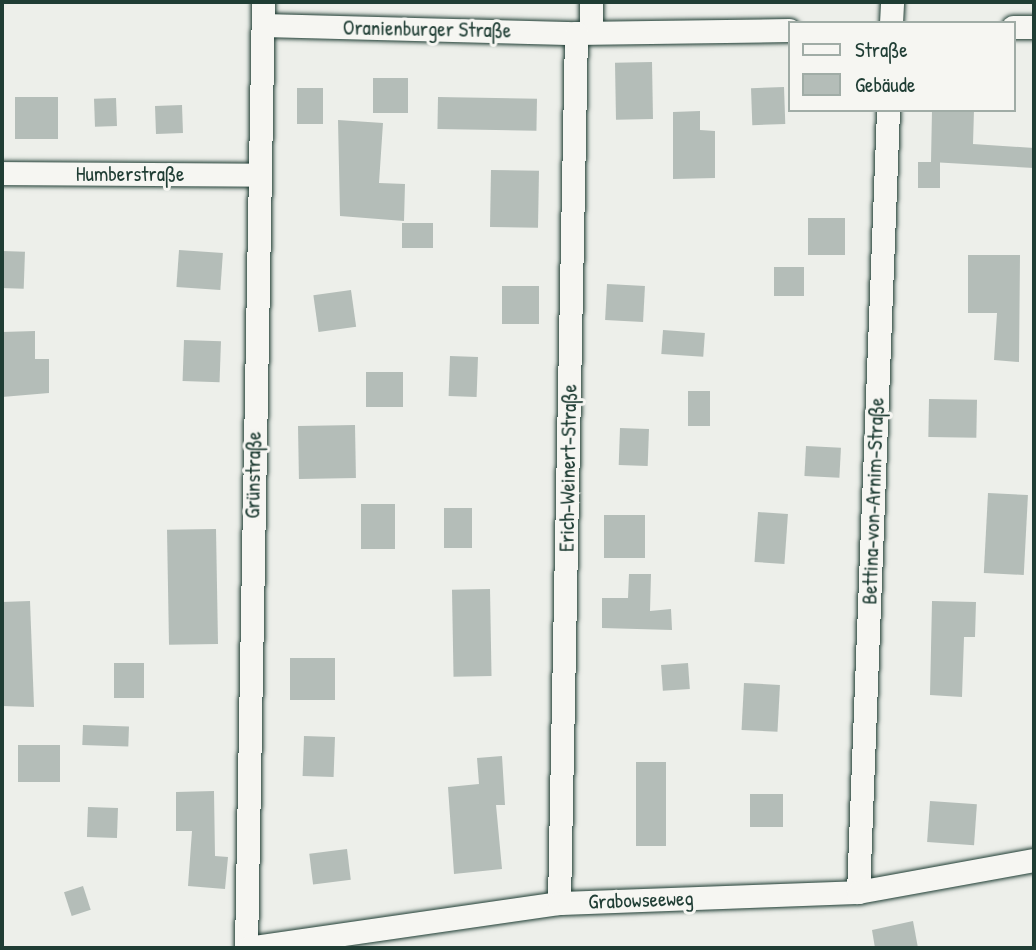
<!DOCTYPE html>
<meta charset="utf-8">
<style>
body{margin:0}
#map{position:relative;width:1036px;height:950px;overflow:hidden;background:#edefea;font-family:"Patrick Hand",sans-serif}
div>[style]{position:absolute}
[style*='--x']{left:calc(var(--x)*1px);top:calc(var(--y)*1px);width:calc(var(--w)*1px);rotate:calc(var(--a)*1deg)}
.building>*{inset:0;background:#b4bdb8;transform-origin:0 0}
.roads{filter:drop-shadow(0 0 2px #1f3d34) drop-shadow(0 0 2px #1f3d34)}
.street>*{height:23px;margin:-11.5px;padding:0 11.5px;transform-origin:11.5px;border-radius:11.5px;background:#f6f6f2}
span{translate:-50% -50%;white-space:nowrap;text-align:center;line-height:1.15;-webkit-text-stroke:6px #f6f6f2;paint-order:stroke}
.street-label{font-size:21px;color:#1f3d34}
.frame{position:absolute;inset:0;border:4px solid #1f3d34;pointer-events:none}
.legend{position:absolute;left:788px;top:21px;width:228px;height:91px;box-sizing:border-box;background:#f6f6f2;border:2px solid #a0aca6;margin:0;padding:9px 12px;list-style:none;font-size:21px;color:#1f3d34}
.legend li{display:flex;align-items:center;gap:14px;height:35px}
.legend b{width:35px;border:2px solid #a0aca6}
</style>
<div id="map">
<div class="building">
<i style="left:652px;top:62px;width:57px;height:37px;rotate:89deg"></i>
<i style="left:408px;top:78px;width:35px;height:35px;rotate:90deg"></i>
<i style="left:784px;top:87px;width:37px;height:33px;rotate:88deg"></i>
<i style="left:297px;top:88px;width:26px;height:36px"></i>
<i style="left:15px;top:97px;width:43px;height:42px"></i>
<i style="left:438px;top:97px;width:99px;height:32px;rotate:1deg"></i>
<i style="left:116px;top:98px;width:28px;height:22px;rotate:88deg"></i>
<i style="left:182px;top:105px;width:28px;height:27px;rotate:88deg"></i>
<i style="clip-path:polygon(932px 110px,974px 110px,973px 144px,1034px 148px,1034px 168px,931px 162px)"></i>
<i style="clip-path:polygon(700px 111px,700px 130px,715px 131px,715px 178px,673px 179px,673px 112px)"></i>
<i style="clip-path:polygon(338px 120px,383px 123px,379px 183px,405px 184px,404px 221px,340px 216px)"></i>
<i style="left:918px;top:162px;width:22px;height:26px"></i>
<i style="left:491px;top:170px;width:48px;height:57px;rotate:1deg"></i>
<i style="left:808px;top:218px;width:37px;height:37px"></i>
<i style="left:433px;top:223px;width:25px;height:31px;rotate:90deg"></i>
<i style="left:179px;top:250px;width:44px;height:37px;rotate:4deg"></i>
<i style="left:2px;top:251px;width:23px;height:37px;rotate:2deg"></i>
<i style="clip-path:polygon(968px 255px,1020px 255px,1019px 362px,994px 360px,997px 313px,968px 313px)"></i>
<i style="left:774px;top:267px;width:30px;height:29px"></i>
<i style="left:607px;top:284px;width:38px;height:36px;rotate:3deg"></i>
<i style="left:502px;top:286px;width:37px;height:38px"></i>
<i style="left:351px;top:290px;width:37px;height:38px;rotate:82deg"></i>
<i style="left:663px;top:330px;width:42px;height:24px;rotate:4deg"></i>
<i style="clip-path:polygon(35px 331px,35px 359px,49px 359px,49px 393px,2px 397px,2px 332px)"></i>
<i style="left:184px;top:340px;width:37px;height:41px;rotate:2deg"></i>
<i style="left:450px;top:356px;width:28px;height:40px;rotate:2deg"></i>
<i style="left:366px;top:372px;width:37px;height:35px"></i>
<i style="left:688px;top:391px;width:22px;height:35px"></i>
<i style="left:929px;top:399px;width:48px;height:38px;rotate:1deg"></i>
<i style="left:355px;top:425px;width:53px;height:57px;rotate:89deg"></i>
<i style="left:620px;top:428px;width:29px;height:37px;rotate:2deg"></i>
<i style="left:806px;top:446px;width:35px;height:30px;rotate:3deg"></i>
<i style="left:988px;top:493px;width:40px;height:80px;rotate:3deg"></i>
<i style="left:361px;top:504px;width:34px;height:45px"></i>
<i style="left:444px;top:508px;width:28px;height:40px"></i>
<i style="left:758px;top:512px;width:30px;height:50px;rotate:4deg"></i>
<i style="left:645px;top:515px;width:43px;height:41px;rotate:90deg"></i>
<i style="left:216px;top:529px;width:115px;height:49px;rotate:89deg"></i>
<i style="clip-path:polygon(629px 574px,651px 574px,650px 611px,671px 609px,672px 630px,602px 628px,602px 598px,628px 598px)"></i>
<i style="left:490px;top:589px;width:87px;height:38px;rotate:89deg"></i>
<i style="clip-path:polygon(30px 601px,34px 707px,2px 706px,2px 602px)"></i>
<i style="clip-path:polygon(932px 601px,976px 602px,975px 637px,964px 637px,962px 697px,930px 695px)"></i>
<i style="left:290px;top:658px;width:45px;height:42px"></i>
<i style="left:114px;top:663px;width:30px;height:35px"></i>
<i style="left:688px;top:663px;width:26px;height:27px;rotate:86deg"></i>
<i style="left:744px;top:683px;width:36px;height:47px;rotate:3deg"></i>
<i style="left:83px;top:725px;width:46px;height:20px;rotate:2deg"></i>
<i style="left:304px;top:736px;width:31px;height:40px;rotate:2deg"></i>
<i style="left:18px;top:745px;width:42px;height:37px"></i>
<i style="clip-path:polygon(502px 756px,505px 805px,496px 805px,502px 869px,454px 874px,448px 787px,479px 784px,477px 758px)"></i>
<i style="left:636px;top:762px;width:30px;height:84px"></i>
<i style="clip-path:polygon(214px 791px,215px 856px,228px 857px,225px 889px,188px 886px,192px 831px,176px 831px,176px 792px)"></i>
<i style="left:750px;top:794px;width:33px;height:33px"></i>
<i style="left:930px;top:801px;width:47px;height:41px;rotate:4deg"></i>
<i style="left:88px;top:807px;width:30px;height:30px;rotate:2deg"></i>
<i style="left:347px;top:849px;width:31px;height:38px;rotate:83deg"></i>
<i style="left:83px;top:886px;width:25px;height:20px;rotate:72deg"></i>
<i style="clip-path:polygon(913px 921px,918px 948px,875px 948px,872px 930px)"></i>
</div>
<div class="roads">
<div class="street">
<i style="--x:591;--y:2;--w:30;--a:90"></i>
<i style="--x:891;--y:23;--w:21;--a:-87"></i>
<i style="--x:263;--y:25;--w:313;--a:1.5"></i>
<i style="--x:576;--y:33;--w:213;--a:-0.8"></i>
<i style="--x:1013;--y:27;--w:21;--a:0"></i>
<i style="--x:2;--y:173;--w:256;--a:0.4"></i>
<i style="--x:858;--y:892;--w:783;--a:-87.8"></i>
<i style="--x:559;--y:903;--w:870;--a:-88.88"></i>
<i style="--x:246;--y:948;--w:946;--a:-88.97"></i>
<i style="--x:247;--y:948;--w:315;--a:-8.2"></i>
<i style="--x:559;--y:903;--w:299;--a:-2.1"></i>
<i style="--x:858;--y:892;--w:179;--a:-10.3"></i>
</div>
</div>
<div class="street-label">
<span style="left:427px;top:29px;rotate:1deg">Oranienburger Straße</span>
<span style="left:130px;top:174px">Humberstraße</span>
<span style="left:568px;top:468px;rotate:-89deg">Erich-Weinert-Straße</span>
<span style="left:253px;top:475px;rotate:-89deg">Grünstraße</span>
<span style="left:873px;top:501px;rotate:-88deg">Bettina-von-Arnim-Straße</span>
<span style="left:641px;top:900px;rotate:-2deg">Grabowseeweg</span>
</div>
<div class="frame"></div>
<ul class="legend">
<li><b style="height:9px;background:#f6f6f2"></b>Straße</li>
<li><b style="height:19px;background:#b4bdb8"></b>Gebäude</li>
</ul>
</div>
